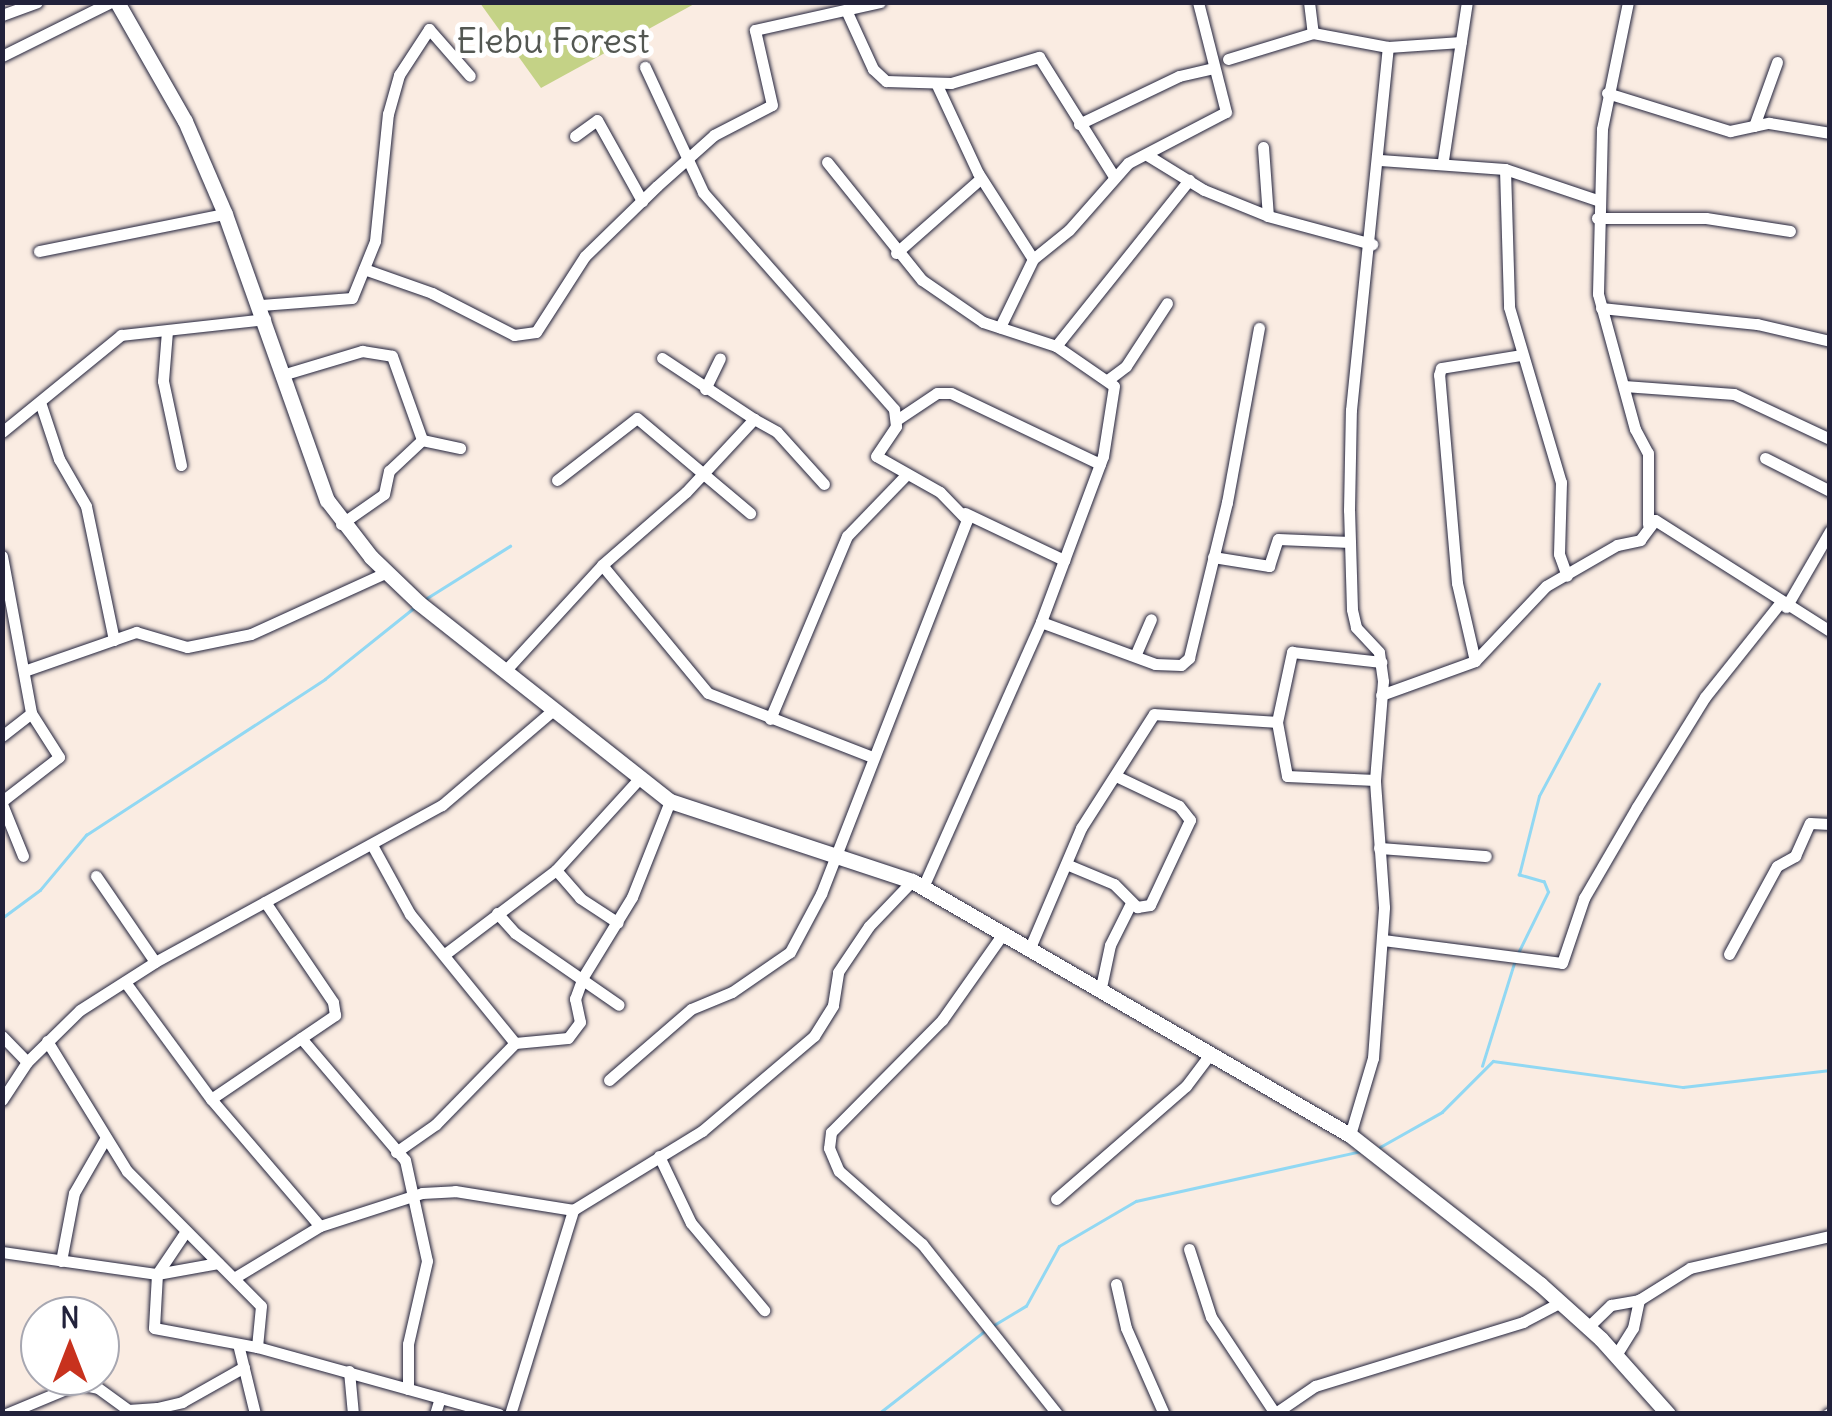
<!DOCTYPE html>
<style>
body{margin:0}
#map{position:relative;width:1832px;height:1416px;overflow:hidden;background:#faece2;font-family:Delius,sans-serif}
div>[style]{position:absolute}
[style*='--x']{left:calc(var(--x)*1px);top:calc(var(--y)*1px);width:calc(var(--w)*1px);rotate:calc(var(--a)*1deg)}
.green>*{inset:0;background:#c4d286}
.stream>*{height:2.5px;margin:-1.25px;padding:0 1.25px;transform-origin:1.25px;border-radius:1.25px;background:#91d8f3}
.roads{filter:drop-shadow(0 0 2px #22223b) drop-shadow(0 0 2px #22223b)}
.minor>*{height:11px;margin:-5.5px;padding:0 5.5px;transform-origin:5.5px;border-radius:5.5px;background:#fff}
.major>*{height:15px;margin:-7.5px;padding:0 7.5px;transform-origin:7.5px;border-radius:7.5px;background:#fff}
span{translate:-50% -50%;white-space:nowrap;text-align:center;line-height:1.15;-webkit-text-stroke:10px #fff;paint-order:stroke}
.park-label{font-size:35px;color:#535752}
.frame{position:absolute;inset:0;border:5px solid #22223b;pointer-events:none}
.north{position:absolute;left:20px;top:1296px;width:100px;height:100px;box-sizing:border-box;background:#fff;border:2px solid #a7a7b1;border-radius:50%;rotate:0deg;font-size:28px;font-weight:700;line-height:40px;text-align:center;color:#22223b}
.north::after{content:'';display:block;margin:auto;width:35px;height:45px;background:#c8321e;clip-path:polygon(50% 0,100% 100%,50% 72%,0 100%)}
</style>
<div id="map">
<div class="green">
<i style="clip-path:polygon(480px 3px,696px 3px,541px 88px)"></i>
</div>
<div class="stream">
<i style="--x:427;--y:598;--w:98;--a:-32.1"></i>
<i style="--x:2;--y:918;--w:47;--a:-36.4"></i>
<i style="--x:40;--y:890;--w:72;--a:-50.1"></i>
<i style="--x:86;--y:835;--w:285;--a:-33.1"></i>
<i style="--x:325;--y:679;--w:117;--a:-38.7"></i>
<i style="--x:1518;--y:953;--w:68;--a:-63.8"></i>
<i style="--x:1548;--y:892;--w:11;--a:-112"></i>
<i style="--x:1544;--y:882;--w:26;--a:-164"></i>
<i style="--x:1519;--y:875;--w:81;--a:-75.8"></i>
<i style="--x:1539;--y:796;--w:127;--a:-61.8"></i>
<i style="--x:1482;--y:1066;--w:111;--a:-72.7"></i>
<i style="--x:1380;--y:1147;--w:71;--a:-29.4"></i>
<i style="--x:1442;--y:1112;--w:72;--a:-45"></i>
<i style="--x:1493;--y:1061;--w:192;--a:7.8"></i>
<i style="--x:1683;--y:1087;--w:148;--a:-6.6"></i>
<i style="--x:994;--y:1325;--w:37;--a:-31"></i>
<i style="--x:1026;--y:1306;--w:68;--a:-61.2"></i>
<i style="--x:1059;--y:1246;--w:89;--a:-30.3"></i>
<i style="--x:1136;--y:1201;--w:231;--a:-12.5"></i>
<i style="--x:878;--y:1414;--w:138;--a:-37.9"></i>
</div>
<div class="roads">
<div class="minor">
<i style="--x:1309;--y:2;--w:31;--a:83"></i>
<i style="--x:1628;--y:2;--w:130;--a:101.6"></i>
<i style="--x:1602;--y:129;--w:165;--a:91.4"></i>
<i style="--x:1598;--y:294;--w:140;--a:74.7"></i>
<i style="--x:1635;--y:429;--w:27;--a:62"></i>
<i style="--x:1648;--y:453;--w:71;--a:90"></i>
<i style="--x:846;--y:10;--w:65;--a:65.4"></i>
<i style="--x:873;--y:69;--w:18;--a:43"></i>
<i style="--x:886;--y:81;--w:65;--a:1.8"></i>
<i style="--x:951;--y:83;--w:92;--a:-16.5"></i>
<i style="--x:1039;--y:57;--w:139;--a:57.9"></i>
<i style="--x:2;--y:15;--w:37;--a:-20"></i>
<i style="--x:2;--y:56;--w:122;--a:-26.4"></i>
<i style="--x:1228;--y:59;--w:89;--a:-17"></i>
<i style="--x:1313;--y:33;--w:76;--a:10.6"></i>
<i style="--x:1388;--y:47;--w:73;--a:-3.9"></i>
<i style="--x:936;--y:83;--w:99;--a:65"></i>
<i style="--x:978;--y:173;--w:102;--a:57.4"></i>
<i style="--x:1033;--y:259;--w:76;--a:115.9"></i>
<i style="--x:1607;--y:93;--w:129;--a:17.2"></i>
<i style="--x:1730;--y:131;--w:40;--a:-12"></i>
<i style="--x:1769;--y:123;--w:62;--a:9.3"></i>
<i style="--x:1079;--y:124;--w:111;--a:-25.6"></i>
<i style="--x:1179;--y:76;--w:35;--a:-13"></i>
<i style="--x:1754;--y:126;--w:68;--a:-70.2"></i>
<i style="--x:575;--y:136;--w:27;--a:-36"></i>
<i style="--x:597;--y:120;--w:93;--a:60.9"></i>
<i style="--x:1263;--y:147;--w:69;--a:85.9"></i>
<i style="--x:1147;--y:155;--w:67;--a:31.6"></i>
<i style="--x:1204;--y:190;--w:69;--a:22.1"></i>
<i style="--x:1268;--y:216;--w:108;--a:15.1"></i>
<i style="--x:1380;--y:160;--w:125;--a:4.1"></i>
<i style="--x:1505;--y:169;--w:97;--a:18.6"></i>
<i style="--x:1443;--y:160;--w:160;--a:-81.4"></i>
<i style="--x:827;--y:162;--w:151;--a:51.2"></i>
<i style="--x:922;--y:280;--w:74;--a:34.5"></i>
<i style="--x:983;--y:322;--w:77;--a:18.2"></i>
<i style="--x:1056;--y:346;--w:70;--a:34.6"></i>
<i style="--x:1114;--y:386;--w:71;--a:98.9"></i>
<i style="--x:1103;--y:456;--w:177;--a:110.5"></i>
<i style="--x:1041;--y:622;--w:290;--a:114"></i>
<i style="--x:1505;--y:169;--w:138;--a:88.3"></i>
<i style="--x:1509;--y:307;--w:183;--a:73.5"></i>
<i style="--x:1561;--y:482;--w:72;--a:91.6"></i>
<i style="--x:1559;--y:554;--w:23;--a:70"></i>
<i style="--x:1597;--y:218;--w:109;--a:0"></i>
<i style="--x:1706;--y:218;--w:85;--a:8.8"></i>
<i style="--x:39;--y:251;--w:190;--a:-11.3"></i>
<i style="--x:896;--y:253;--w:113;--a:-41.4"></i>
<i style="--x:1033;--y:259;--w:46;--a:-38.9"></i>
<i style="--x:1069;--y:230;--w:89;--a:-48.6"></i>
<i style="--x:1128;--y:163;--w:110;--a:-27.5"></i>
<i style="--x:1226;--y:112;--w:114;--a:-104.3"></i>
<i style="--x:364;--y:269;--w:72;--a:19.4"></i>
<i style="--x:432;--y:293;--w:92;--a:27.1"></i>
<i style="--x:514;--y:335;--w:22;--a:-8"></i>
<i style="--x:536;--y:332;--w:90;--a:-57.2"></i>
<i style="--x:585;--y:256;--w:100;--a:-44.2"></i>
<i style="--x:657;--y:186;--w:76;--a:-41.8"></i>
<i style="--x:714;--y:135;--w:65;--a:-27.3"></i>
<i style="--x:772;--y:105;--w:77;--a:-102.8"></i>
<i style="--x:755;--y:30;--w:128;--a:-12.6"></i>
<i style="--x:261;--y:305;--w:91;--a:-4.4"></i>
<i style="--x:352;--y:298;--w:61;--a:-68"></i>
<i style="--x:375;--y:241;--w:128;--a:-84.2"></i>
<i style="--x:388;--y:114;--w:41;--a:-74.2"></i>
<i style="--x:399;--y:75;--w:55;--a:-56.9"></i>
<i style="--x:429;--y:29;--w:62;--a:48.9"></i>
<i style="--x:1601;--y:308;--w:157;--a:5.9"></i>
<i style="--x:1757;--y:324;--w:75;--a:13.1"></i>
<i style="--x:167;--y:331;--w:50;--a:94.6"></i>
<i style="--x:163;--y:381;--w:86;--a:77.9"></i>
<i style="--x:1056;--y:346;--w:213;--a:-51.3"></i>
<i style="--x:662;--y:358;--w:110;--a:33.5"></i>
<i style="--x:282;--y:375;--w:84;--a:-16.7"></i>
<i style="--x:362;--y:351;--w:30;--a:9"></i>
<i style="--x:392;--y:356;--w:89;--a:70.3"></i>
<i style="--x:1109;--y:379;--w:21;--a:-37"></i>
<i style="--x:1126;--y:366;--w:75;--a:-56.9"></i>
<i style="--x:1624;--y:386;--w:110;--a:4.2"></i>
<i style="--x:1734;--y:394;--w:106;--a:25.1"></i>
<i style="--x:705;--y:389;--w:34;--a:-64"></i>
<i style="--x:41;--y:405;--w:57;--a:71.6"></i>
<i style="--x:59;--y:459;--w:54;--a:60.1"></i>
<i style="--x:86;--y:506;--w:137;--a:78.2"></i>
<i style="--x:898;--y:419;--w:47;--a:-33.7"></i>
<i style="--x:937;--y:393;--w:14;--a:0"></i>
<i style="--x:951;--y:393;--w:165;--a:25.5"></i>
<i style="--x:2;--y:432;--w:154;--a:-39.2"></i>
<i style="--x:121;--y:335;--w:145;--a:-6.3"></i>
<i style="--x:1765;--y:458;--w:73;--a:26.9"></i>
<i style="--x:557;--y:480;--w:101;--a:-37.8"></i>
<i style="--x:637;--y:418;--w:148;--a:40.1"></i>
<i style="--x:965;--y:513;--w:110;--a:25.4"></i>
<i style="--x:341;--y:524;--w:52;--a:-34.9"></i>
<i style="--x:384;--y:494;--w:24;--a:-78"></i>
<i style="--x:389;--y:471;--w:45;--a:-43.2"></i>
<i style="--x:422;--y:440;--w:39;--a:12"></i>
<i style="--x:2;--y:556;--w:160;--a:79.5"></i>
<i style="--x:31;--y:713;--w:52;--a:57.5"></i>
<i style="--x:59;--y:757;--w:72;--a:142.3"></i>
<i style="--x:1213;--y:557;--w:57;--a:9.1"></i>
<i style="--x:1269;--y:566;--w:28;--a:-72"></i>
<i style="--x:1278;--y:539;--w:72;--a:2.4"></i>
<i style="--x:602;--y:565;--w:166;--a:50.4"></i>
<i style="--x:708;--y:693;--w:174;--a:21.3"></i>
<i style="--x:1786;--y:607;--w:88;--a:-59.9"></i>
<i style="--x:1041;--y:622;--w:121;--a:20.2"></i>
<i style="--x:1155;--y:664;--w:26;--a:2"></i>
<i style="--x:1181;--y:665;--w:11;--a:-41"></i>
<i style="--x:1189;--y:658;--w:161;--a:-76.3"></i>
<i style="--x:1227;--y:502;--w:177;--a:-79.6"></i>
<i style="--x:1135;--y:656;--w:40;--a:-66.6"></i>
<i style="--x:1475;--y:661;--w:80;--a:-103"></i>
<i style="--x:1457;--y:583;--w:209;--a:-94.9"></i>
<i style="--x:1439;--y:375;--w:7;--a:-74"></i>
<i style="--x:1441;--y:368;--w:81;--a:-9.2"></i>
<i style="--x:24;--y:671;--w:119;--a:-19.2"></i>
<i style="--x:136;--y:632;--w:53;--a:16.4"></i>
<i style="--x:187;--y:647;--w:65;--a:-11.5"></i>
<i style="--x:251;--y:634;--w:149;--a:-24.5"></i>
<i style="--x:504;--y:672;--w:145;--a:-47.5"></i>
<i style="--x:602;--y:565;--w:111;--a:-41"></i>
<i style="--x:686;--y:492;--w:100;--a:-47"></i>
<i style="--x:754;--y:419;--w:26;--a:29"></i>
<i style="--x:777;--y:432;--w:70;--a:47.9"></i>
<i style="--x:1381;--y:695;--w:100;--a:-19.9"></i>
<i style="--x:1475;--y:661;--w:103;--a:-46.6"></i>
<i style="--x:1546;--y:586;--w:82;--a:-30"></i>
<i style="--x:1617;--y:545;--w:24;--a:-12"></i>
<i style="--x:1640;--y:540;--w:25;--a:-53"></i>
<i style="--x:1655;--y:520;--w:207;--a:32.4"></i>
<i style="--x:770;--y:719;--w:199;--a:-67.2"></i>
<i style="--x:847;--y:536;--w:82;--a:-46"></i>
<i style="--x:2;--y:736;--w:37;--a:-38"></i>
<i style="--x:1375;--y:780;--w:88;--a:-177.4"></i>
<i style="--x:1287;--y:776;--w:55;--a:-100.5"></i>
<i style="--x:1277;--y:722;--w:72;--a:-77.9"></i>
<i style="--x:1292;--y:652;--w:90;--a:6.4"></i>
<i style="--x:2;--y:804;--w:56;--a:68"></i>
<i style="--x:372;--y:845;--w:79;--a:61.2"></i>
<i style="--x:410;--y:914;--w:166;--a:50.9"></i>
<i style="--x:1379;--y:848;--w:107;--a:4.3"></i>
<i style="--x:1066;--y:864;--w:52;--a:22.6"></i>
<i style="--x:1114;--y:884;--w:33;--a:45"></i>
<i style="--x:1137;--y:907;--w:13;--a:-9"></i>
<i style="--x:1150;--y:905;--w:94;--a:-64.8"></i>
<i style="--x:1190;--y:820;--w:18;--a:-128"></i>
<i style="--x:1179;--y:806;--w:68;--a:-154.6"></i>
<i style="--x:556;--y:870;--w:37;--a:49"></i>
<i style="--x:580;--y:898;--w:45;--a:33.3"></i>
<i style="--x:96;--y:876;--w:104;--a:55.5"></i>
<i style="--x:497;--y:913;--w:27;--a:48"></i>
<i style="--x:515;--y:933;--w:126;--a:34.7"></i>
<i style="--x:1002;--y:935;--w:104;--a:125.2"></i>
<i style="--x:942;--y:1020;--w:158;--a:134.7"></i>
<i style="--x:831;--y:1132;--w:16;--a:97"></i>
<i style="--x:829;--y:1148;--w:25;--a:67"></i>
<i style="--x:839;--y:1171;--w:111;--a:41.3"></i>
<i style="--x:922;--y:1244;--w:217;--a:51.5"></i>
<i style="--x:1383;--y:940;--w:180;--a:7.3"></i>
<i style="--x:1562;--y:963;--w:69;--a:-71.3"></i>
<i style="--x:1584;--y:898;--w:105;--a:-59.8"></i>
<i style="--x:1637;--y:807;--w:129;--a:-58.3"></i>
<i style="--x:1705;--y:697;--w:120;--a:-51.4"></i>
<i style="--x:1029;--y:950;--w:133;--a:-66.9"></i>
<i style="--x:1081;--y:828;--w:135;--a:-57.4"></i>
<i style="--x:1154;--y:714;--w:123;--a:3.7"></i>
<i style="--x:445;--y:954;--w:139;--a:-37.1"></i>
<i style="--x:556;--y:870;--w:122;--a:-47.7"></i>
<i style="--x:1729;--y:954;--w:100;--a:-61.4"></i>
<i style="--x:1777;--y:866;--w:21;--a:-29"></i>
<i style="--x:1795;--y:856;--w:36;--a:-66"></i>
<i style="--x:1810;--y:823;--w:20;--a:3"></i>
<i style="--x:125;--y:982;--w:145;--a:53.7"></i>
<i style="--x:211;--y:1099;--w:167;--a:49.4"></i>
<i style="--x:1100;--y:992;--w:48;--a:-78"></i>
<i style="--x:1110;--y:945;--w:47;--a:-63.4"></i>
<i style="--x:2;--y:1036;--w:36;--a:46"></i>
<i style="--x:301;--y:1038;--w:160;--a:49.6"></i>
<i style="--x:405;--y:1160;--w:103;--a:77.7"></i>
<i style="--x:427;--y:1261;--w:85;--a:102.9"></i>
<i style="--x:408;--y:1344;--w:45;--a:90"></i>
<i style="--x:47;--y:1041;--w:153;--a:58.4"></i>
<i style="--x:127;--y:1171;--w:190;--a:45.2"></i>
<i style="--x:261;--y:1306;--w:41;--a:95.6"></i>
<i style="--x:515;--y:1043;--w:53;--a:-5.4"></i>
<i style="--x:568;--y:1038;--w:20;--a:-53"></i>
<i style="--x:580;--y:1022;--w:24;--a:-102"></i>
<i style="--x:575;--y:999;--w:23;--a:-70"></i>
<i style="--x:583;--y:977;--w:94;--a:-58.5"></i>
<i style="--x:632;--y:897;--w:103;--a:-68.4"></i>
<i style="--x:609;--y:1080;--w:108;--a:-40.9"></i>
<i style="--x:691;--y:1009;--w:44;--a:-22.5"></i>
<i style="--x:732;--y:992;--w:70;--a:-34.6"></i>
<i style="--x:790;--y:952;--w:66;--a:-61.9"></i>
<i style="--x:821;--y:894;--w:401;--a:-68.7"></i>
<i style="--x:967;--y:520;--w:39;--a:-134"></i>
<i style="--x:940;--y:492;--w:73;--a:-150.6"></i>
<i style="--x:876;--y:456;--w:36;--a:-56"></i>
<i style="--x:896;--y:426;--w:17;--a:-97"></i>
<i style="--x:894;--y:409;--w:289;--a:-131.4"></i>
<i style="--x:703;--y:192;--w:138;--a:-114.9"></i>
<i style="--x:211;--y:1099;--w:150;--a:-34.1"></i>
<i style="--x:335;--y:1015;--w:13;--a:-99"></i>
<i style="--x:333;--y:1002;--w:121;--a:-124.2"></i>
<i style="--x:2;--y:1100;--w:45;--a:-56.7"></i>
<i style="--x:27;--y:1062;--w:74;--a:-44.5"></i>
<i style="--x:80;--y:1010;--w:89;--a:-32.6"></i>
<i style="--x:155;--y:962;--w:327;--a:-28.7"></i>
<i style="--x:442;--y:805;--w:145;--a:-40.5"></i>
<i style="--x:1350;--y:1135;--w:80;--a:-73.4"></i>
<i style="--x:1373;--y:1058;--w:151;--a:-85.8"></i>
<i style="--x:1384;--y:907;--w:127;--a:-94.1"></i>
<i style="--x:1375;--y:780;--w:99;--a:-85.4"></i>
<i style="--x:1383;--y:681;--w:29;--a:-98"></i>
<i style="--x:1379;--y:652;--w:34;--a:-133"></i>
<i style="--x:1356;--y:627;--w:18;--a:-103"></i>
<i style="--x:1352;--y:609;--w:99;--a:-91.7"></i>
<i style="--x:1349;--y:510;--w:100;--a:-88.9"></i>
<i style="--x:1351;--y:410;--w:365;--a:-84.2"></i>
<i style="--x:396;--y:1152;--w:49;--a:-35"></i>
<i style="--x:436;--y:1124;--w:113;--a:-45.7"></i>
<i style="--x:659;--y:1156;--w:74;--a:64.5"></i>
<i style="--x:691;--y:1223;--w:114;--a:50"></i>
<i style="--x:1056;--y:1199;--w:172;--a:-41"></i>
<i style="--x:1186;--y:1086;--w:36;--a:-53"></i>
<i style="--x:186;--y:1231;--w:52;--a:124"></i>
<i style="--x:157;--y:1274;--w:54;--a:93.2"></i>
<i style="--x:154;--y:1328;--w:105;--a:10.5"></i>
<i style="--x:257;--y:1347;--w:251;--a:15.5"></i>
<i style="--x:1189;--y:1249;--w:71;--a:72.1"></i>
<i style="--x:1211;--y:1317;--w:114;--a:56.4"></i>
<i style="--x:2;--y:1252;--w:157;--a:8.1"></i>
<i style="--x:157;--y:1274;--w:62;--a:-10.2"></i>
<i style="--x:61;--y:1261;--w:69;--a:-79.2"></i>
<i style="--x:74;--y:1193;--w:62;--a:-60.1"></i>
<i style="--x:234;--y:1278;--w:100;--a:-31.2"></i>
<i style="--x:320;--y:1226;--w:107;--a:-17.9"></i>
<i style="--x:422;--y:1193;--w:33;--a:-3"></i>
<i style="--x:455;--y:1191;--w:120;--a:9.1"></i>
<i style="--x:1116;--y:1284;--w:45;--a:77.2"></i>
<i style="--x:1126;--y:1328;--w:94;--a:66.2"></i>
<i style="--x:1588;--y:1327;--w:32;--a:-44"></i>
<i style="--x:1611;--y:1305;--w:28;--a:-10"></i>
<i style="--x:1639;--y:1300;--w:60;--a:-32.1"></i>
<i style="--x:1690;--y:1268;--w:144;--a:-12.9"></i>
<i style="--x:238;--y:1344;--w:72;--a:76.3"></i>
<i style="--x:1616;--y:1355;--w:32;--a:-58"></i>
<i style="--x:1633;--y:1328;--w:29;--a:-78"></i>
<i style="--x:349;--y:1371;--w:43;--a:84.7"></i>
<i style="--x:6;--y:1414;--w:78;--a:-22.6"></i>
<i style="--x:78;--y:1384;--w:20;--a:11"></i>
<i style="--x:98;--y:1388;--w:37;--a:36"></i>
<i style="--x:128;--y:1410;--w:29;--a:-4"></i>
<i style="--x:157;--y:1408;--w:26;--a:-13"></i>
<i style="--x:182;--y:1402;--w:71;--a:-29.4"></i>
<i style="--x:435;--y:1414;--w:17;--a:-73"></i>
<i style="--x:510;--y:1414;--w:214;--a:-72.8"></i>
<i style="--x:573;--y:1210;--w:151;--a:-31.5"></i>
<i style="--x:702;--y:1131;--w:147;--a:-40.3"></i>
<i style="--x:814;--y:1036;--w:36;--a:-58"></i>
<i style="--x:833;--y:1005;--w:33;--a:-81"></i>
<i style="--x:838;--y:972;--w:55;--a:-56"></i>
<i style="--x:869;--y:926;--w:62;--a:-46.3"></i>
<i style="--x:1274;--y:1414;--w:50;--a:-34.3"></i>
<i style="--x:1315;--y:1386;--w:218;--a:-17.1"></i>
<i style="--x:1523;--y:1322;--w:43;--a:-27.8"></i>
<i style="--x:1828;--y:1414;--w:2;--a:-27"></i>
</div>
<div class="major">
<i style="--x:117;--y:2;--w:137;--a:60.3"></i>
<i style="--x:185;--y:121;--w:101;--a:66.7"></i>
<i style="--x:225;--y:214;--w:304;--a:70.4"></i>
<i style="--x:327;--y:500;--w:72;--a:52.3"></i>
<i style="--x:371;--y:557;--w:66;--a:43.8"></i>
<i style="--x:419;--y:603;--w:320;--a:38.3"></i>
<i style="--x:670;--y:801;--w:255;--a:18.3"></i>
<i style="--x:912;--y:881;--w:506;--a:30.11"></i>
<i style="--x:1350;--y:1135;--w:241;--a:38.1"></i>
<i style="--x:1540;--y:1284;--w:82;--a:42"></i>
<i style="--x:1601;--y:1339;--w:101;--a:48.2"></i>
</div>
</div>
<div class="park-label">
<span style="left:553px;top:40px">Elebu Forest</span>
</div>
<div class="frame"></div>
<div class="north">N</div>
</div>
